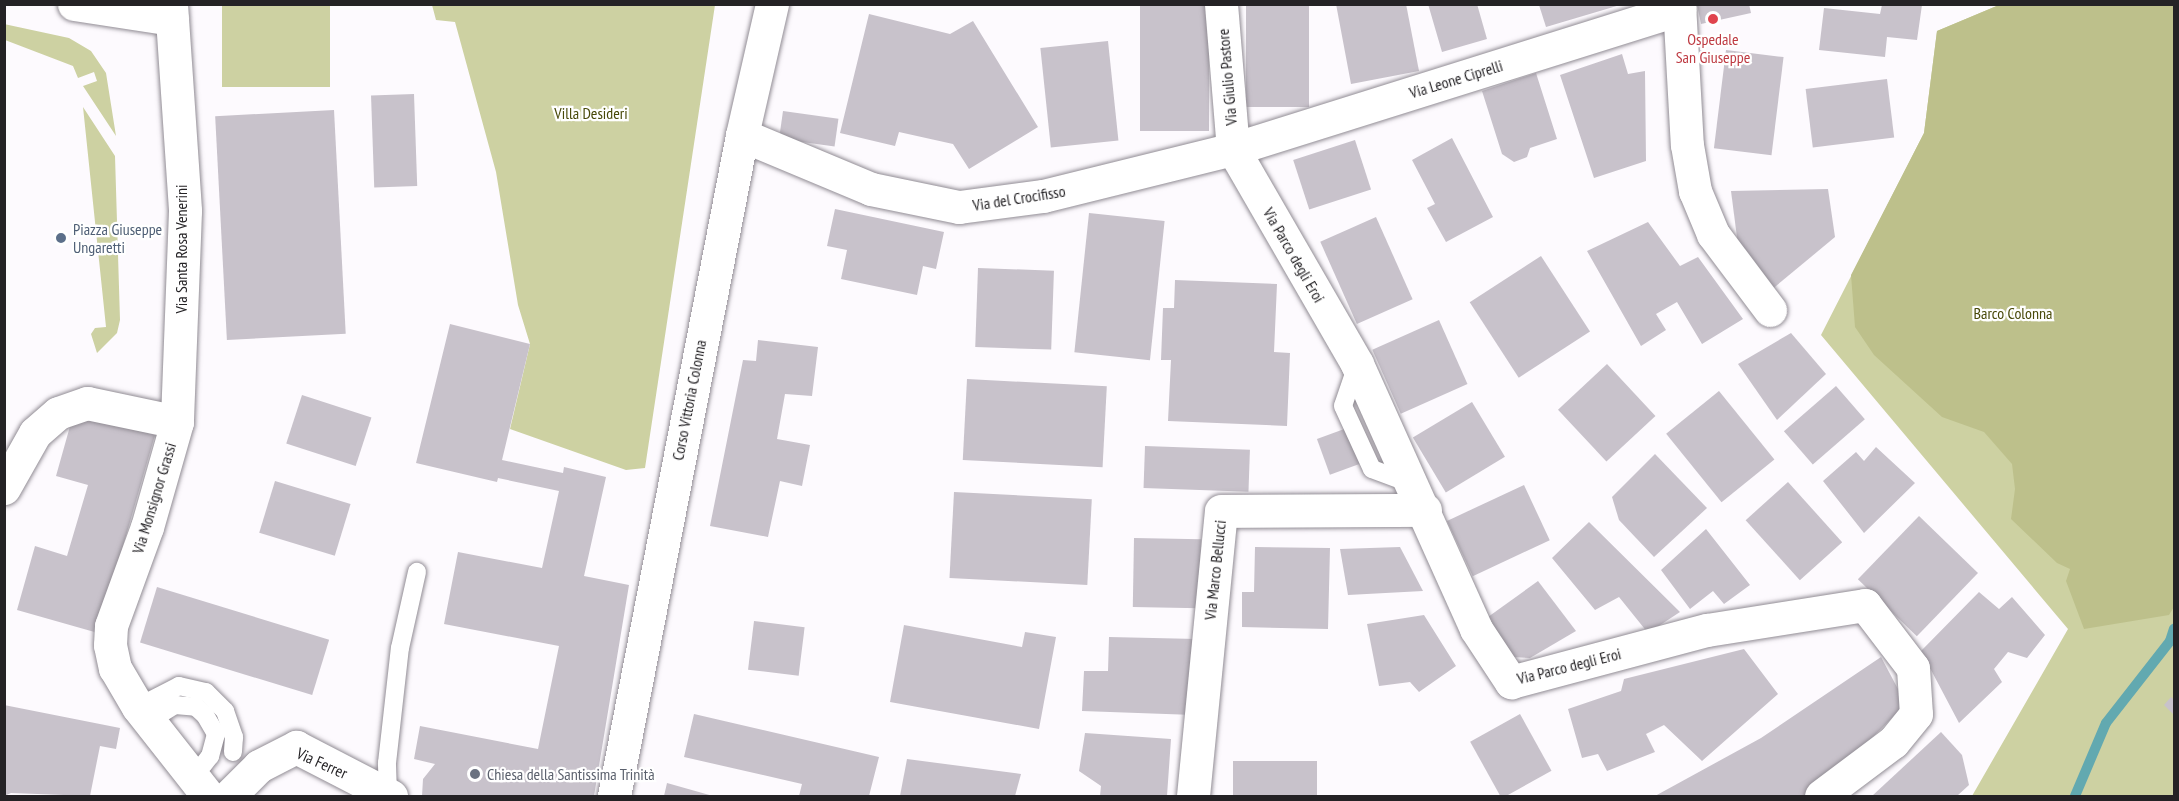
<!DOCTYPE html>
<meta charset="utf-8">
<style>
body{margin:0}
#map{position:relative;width:2179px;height:801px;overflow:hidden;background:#fdfafe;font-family:"PT Sans Narrow",sans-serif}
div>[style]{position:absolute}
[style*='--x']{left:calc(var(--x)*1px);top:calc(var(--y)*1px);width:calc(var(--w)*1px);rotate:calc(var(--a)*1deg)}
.green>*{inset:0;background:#cdd1a2;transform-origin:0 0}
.forest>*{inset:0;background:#bdc08b}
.stream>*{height:10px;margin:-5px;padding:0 5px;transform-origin:5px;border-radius:5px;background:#62a9b0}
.building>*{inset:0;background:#c8c2cb;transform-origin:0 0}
.roads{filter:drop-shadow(0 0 2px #918c94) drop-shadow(0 0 2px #918c94)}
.lane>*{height:18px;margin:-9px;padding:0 9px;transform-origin:9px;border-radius:9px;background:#fff}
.street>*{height:33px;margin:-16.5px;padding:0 16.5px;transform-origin:16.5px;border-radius:16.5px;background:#fff}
.secondary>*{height:33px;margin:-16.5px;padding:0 16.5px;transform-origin:16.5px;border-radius:16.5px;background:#fff}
.dots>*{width:16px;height:16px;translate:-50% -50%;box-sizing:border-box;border:3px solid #fff;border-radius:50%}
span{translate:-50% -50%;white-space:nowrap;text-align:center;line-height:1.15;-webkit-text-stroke:4.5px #fff;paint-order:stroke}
.health-label{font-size:16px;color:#be3a42}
.street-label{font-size:16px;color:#242225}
.park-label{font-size:16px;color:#484908}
.service-label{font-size:16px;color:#4e5e75}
.left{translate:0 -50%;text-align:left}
.worship-label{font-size:16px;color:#5b616d}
.frame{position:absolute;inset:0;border:6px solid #242225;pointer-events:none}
</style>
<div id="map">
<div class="green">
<i style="left:222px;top:5px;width:108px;height:82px"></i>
<i style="clip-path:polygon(432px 5px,715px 5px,645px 468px,626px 470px,510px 429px,530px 344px,518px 305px,496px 172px,455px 22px,436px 20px)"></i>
<i style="clip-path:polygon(1999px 5px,2174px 5px,2174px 796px,1972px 796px,2068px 629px,1821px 335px,1924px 133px,1937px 31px)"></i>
<i style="clip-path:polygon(4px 24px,69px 38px,91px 51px,106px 73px,116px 136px,83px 86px,97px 81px,94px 72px,78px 78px,73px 66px,5px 40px)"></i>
<i style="clip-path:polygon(83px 107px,115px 156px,120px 320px,117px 333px,97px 353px,91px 334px,95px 328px,106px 327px)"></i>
</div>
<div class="forest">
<i style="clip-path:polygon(1999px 5px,2174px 5px,2174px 607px,2169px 615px,2084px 629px,2066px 581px,2070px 569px,2057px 563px,2011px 519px,2015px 489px,2012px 464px,1984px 432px,1942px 417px,1874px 355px,1855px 327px,1851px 275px,1924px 133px,1937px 31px)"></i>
</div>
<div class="stream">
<i style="--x:2075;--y:796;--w:79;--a:-67"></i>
<i style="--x:2106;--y:723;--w:104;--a:-52"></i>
<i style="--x:2170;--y:641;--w:13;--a:-72"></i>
</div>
<div class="building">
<i style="left:1140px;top:4px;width:69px;height:127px"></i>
<i style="left:1246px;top:4px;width:63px;height:103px"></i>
<i style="clip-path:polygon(1336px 4px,1406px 4px,1419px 71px,1351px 84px)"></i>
<i style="clip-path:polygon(1428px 4px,1477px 4px,1487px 39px,1442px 52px)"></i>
<i style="clip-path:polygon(1697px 4px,1749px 4px,1751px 13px,1701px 24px)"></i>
<i style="clip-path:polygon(1539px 5px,1620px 5px,1546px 27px)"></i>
<i style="clip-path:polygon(1882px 5px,1922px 5px,1917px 40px,1887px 37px,1885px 57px,1819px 50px,1824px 8px,1880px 14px)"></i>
<i style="clip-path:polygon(869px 14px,950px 34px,973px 21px,1038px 127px,969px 169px,953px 144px,899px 132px,895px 146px,840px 133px)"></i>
<i style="left:1108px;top:41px;width:100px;height:68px;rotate:84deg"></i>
<i style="left:1726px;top:50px;width:58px;height:99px;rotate:7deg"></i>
<i style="clip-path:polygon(1622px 54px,1628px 74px,1645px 71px,1646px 161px,1594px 178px,1560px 75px)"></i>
<i style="clip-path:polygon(1536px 73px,1557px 139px,1530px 148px,1527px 157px,1514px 162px,1502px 154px,1482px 91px)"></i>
<i style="left:1887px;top:79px;width:59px;height:82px;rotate:83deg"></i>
<i style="left:414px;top:94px;width:92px;height:43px;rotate:88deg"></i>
<i style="left:334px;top:110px;width:224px;height:119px;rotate:87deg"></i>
<i style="left:783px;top:111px;width:56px;height:28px;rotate:8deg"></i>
<i style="clip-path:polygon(1452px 138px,1493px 217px,1446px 242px,1427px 208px,1435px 204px,1412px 160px)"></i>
<i style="left:1355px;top:140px;width:52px;height:65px;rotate:72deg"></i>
<i style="clip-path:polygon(1828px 189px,1835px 237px,1770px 291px,1739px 253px,1731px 191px)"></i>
<i style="clip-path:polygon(835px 209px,944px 232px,936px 269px,923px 266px,917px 295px,841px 279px,847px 250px,827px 246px)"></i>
<i style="left:1089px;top:213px;width:76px;height:140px;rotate:6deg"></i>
<i style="left:1376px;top:217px;width:90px;height:61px;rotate:66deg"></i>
<i style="clip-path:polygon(1648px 222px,1680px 266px,1698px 257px,1743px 319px,1702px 344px,1677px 302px,1656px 314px,1666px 330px,1641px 346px,1587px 251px)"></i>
<i style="left:1541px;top:256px;width:90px;height:85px;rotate:57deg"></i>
<i style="left:978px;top:268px;width:76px;height:79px;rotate:2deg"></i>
<i style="clip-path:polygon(1175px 280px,1277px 284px,1274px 352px,1290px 353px,1287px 426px,1168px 421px,1171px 360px,1161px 360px,1163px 308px,1174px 308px)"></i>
<i style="left:1439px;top:320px;width:70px;height:73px;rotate:66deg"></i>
<i style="clip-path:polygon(450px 324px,530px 344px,502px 460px,563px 473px,564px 467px,606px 477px,584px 576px,629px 585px,594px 796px,422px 796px,423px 779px,435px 764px,414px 759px,420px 726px,538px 749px,559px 646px,444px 624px,458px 552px,542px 568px,559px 491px,498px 478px,497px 482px,416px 463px)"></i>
<i style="clip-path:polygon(1791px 333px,1826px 374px,1777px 420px,1738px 364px)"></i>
<i style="clip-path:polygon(758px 340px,818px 347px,812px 396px,785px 394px,777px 439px,810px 445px,802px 486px,780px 481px,768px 537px,710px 526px,743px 360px,756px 361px)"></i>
<i style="left:1607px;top:364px;width:71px;height:67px;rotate:47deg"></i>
<i style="left:967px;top:379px;width:140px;height:81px;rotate:3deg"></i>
<i style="left:1836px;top:386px;width:44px;height:69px;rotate:49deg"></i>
<i style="left:1719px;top:391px;width:88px;height:68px;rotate:51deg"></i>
<i style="left:302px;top:395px;width:73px;height:51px;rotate:18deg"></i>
<i style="left:1472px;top:402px;width:64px;height:69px;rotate:59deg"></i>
<i style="clip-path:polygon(74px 412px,155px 435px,98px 633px,17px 610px,35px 546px,67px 556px,88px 485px,56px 476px)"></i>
<i style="left:1347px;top:428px;width:38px;height:32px;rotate:70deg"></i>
<i style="left:1145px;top:446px;width:105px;height:42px;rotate:2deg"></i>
<i style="clip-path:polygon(1876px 447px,1915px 483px,1864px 533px,1823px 481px,1856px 452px,1864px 461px)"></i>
<i style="clip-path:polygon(1655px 454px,1707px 508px,1654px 557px,1619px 520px,1612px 497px)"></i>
<i style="left:275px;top:481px;width:79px;height:54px;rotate:17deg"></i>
<i style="left:1788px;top:482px;width:81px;height:57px;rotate:48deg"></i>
<i style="left:1524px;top:485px;width:61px;height:85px;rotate:65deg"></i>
<i style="left:954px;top:492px;width:138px;height:86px;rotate:3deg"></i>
<i style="left:1919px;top:516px;width:82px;height:88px;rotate:44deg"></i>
<i style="clip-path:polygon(1589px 522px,1680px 612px,1648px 633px,1619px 597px,1595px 610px,1552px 558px)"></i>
<i style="clip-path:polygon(1706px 529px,1750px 585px,1724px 604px,1713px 591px,1690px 609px,1661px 570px)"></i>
<i style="left:1134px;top:538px;width:67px;height:69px;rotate:1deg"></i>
<i style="clip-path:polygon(1255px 547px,1330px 548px,1328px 629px,1242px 627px,1242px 592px,1254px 592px)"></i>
<i style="clip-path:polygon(1400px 547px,1423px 591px,1348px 595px,1340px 549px)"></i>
<i style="clip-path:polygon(1538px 581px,1576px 631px,1530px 658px,1512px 657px,1488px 617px)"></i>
<i style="left:157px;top:587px;width:180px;height:58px;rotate:17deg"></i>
<i style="clip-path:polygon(1979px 592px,1999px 609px,2012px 597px,2045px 635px,2027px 658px,2008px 652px,1994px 669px,2002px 682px,1959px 723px,1921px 651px)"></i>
<i style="clip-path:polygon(1424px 615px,1456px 666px,1419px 692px,1410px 682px,1379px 686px,1367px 624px)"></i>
<i style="left:754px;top:621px;width:51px;height:49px;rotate:7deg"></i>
<i style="clip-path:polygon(904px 625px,1022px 647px,1025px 632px,1056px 637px,1039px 729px,890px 702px)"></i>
<i style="clip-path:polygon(1109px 637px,1197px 639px,1194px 715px,1082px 711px,1084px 671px,1108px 671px)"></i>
<i style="clip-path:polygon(1744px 649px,1778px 694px,1702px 761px,1664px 725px,1646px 734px,1655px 752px,1607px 771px,1598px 754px,1582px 758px,1568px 709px,1621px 691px,1624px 679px)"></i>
<i style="clip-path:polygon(1881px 657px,1906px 704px,1836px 774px,1806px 796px,1655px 796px,1761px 738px)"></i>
<i style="clip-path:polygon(2171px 697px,2174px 700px,2174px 715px,2164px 705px)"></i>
<i style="clip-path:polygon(4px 705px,120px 728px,116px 749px,100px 746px,90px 796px,11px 793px,4px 796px)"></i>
<i style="clip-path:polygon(694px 714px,879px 757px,869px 796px,799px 796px,802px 784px,684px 757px)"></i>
<i style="left:1520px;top:714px;width:65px;height:57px;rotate:61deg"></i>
<i style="clip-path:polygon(1941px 732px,1962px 755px,1969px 785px,1957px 796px,1872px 796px)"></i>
<i style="clip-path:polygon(1085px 733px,1171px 739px,1167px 796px,1100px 796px,1101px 786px,1079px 771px)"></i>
<i style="clip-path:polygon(907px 759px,1021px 774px,1015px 796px,900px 796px)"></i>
<i style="left:1233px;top:761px;width:84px;height:35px"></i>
<i style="clip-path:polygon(667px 783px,713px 796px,664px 796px)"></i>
</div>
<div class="roads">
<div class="lane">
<i style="--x:1357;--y:365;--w:43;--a:108.9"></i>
<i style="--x:1343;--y:406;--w:69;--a:65.3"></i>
<i style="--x:1372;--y:469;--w:43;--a:20.6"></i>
<i style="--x:138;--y:707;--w:46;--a:-27.1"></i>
<i style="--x:179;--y:686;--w:28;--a:13"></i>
<i style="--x:206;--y:692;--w:27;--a:45"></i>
<i style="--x:225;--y:711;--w:28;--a:71"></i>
<i style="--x:234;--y:737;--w:15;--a:94"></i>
<i style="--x:149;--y:721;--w:31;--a:-32"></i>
<i style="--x:175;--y:705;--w:21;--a:5"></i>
<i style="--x:196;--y:707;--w:12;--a:42"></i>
<i style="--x:205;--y:715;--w:22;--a:60"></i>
<i style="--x:216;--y:734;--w:23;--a:105"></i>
<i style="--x:210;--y:756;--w:11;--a:128"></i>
<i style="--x:388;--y:794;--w:31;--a:-92"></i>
<i style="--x:387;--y:763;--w:116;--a:-83.6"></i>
<i style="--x:400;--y:648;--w:78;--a:-77.4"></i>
</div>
<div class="street">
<i style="--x:74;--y:4;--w:99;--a:8.7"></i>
<i style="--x:171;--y:4;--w:207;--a:86.1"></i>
<i style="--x:185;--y:211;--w:211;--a:92.2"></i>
<i style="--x:177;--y:422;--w:109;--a:105.9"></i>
<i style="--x:147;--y:527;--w:105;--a:110"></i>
<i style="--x:111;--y:626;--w:19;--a:93"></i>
<i style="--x:110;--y:645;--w:24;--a:78"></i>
<i style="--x:115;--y:668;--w:45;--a:59.5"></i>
<i style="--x:138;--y:707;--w:113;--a:51.8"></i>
<i style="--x:1221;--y:4;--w:145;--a:85.3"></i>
<i style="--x:1233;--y:149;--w:248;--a:60"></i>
<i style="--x:1357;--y:364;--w:290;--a:65.8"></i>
<i style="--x:1476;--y:629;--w:64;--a:56.6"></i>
<i style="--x:1511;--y:682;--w:203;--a:-14.9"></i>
<i style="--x:1707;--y:630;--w:160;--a:-9"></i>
<i style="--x:1865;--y:605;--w:79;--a:52.7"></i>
<i style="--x:1913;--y:668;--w:46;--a:86.3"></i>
<i style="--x:1916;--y:714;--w:36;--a:129"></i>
<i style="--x:1893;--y:742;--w:90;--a:143.1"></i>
<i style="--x:1679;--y:4;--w:141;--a:86.8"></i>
<i style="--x:1687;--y:145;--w:47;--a:80.1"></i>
<i style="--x:1695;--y:191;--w:47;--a:67.3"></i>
<i style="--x:1713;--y:234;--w:95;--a:53.1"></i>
<i style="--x:742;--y:135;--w:140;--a:22.7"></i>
<i style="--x:871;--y:189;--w:90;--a:11.6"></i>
<i style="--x:959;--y:207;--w:85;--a:-7.5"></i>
<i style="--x:1043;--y:196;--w:196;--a:-13.9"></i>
<i style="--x:1233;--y:149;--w:468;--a:-17.4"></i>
<i style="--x:4;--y:488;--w:63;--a:-60.6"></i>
<i style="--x:35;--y:433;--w:30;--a:-41"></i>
<i style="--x:58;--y:413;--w:31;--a:-19"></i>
<i style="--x:87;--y:403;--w:92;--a:11.9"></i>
<i style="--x:229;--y:796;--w:42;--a:-45"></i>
<i style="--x:259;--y:766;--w:42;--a:-27.2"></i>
<i style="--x:296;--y:747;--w:107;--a:27.3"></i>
<i style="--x:1193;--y:796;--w:286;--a:-84.4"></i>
<i style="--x:1221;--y:511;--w:204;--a:-0.3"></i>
</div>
<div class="secondary">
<i style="--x:614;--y:796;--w:673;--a:-79.04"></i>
<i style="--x:742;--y:135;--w:134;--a:-77.1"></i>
</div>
</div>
<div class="dots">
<i style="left:1713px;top:19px;background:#e0444e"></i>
<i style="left:61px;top:238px;background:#5c6f8a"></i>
<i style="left:475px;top:774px;background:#6b7280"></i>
</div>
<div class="health-label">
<span style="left:1713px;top:48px">Ospedale<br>San Giuseppe</span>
</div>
<div class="street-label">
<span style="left:1227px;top:77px;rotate:-95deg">Via Giulio Pastore</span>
<span style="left:1456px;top:79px;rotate:-17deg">Via Leone Ciprelli</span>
<span style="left:1019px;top:198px;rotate:-9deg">Via del Crocifisso</span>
<span style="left:181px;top:249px;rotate:-90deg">Via Santa Rosa Venerini</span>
<span style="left:1294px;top:255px;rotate:60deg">Via Parco degli Eroi</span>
<span style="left:689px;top:400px;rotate:-79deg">Corso Vittoria Colonna</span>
<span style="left:154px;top:498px;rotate:-73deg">Via Monsignor Grassi</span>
<span style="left:1215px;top:570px;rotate:-84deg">Via Marco Bellucci</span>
<span style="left:1569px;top:666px;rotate:-14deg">Via Parco degli Eroi</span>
<span style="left:322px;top:763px;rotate:24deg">Via Ferrer</span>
</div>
<div class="park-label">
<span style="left:591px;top:113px">Villa Desideri</span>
<span style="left:2013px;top:313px">Barco Colonna</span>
</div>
<div class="service-label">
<span class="left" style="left:73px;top:238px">Piazza Giuseppe<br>Ungaretti</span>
</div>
<div class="worship-label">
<span class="left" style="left:487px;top:774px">Chiesa della Santissima Trinità</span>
</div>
<div class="frame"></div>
</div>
